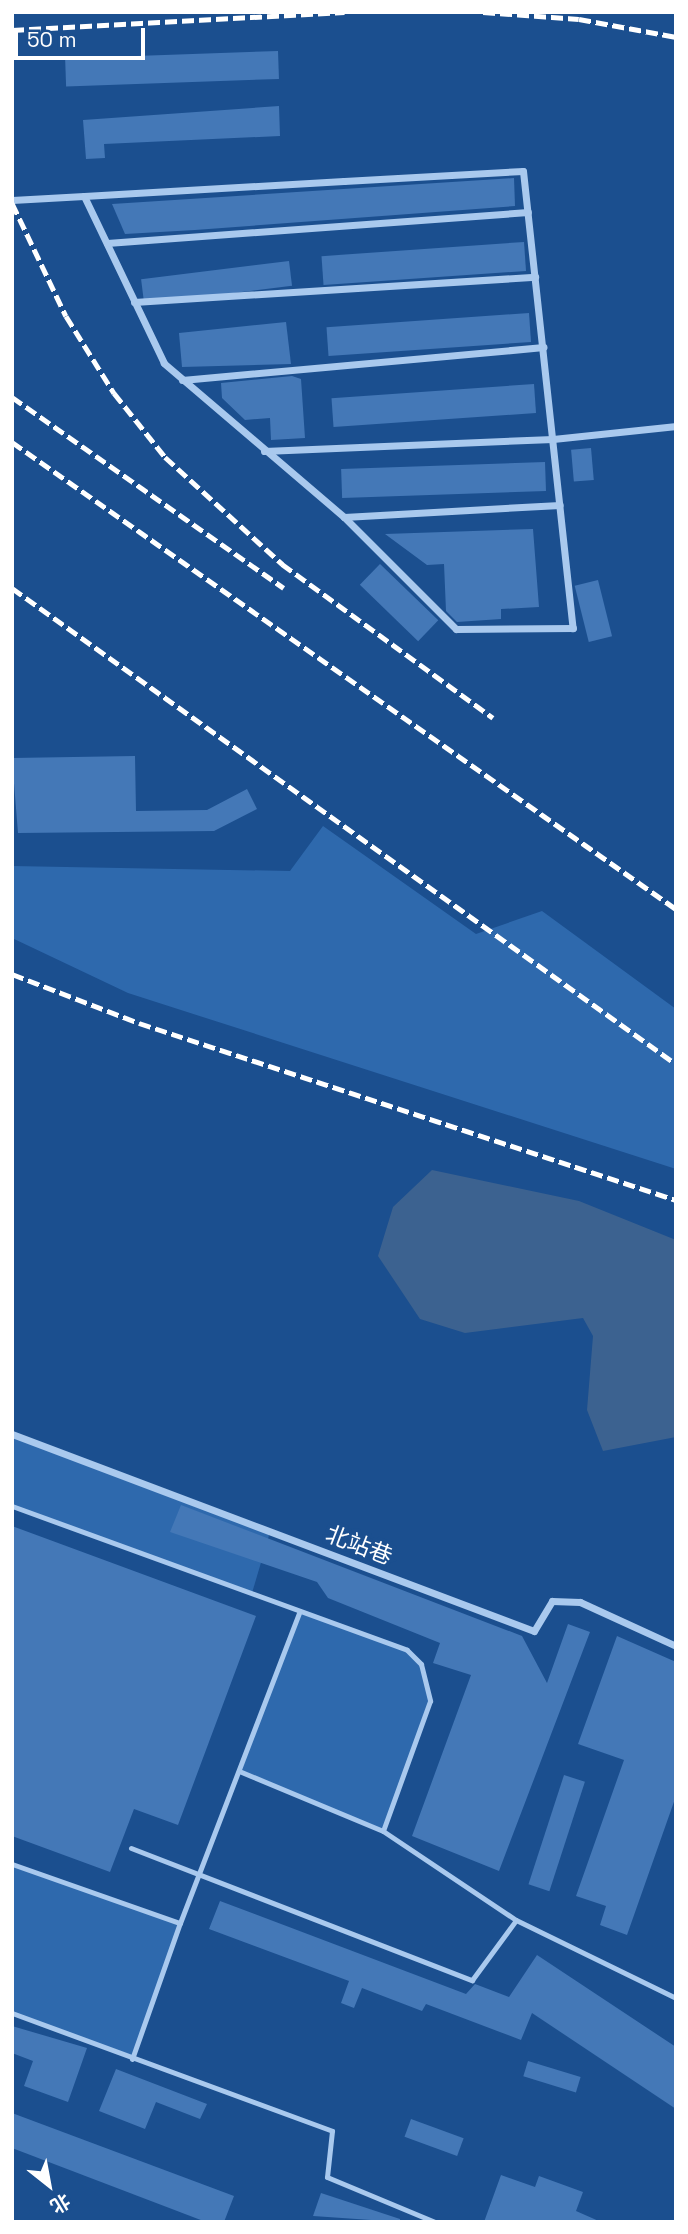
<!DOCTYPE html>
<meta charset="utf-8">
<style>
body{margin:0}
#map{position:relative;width:688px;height:2234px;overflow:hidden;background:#1b4f8f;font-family:"Space Grotesk","Noto Sans SC",sans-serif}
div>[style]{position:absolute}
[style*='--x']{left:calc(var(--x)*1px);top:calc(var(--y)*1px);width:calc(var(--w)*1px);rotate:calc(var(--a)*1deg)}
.green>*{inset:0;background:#2e69ad}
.water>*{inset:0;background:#3c6290}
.building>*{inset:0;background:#4478b7;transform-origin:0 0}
.service>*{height:5px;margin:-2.5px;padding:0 2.5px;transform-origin:2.5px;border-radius:2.5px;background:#a9c9ee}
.minor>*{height:7px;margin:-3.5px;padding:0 3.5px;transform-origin:3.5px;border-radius:3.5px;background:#a9c9ee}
.rail>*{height:5px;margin-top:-2.5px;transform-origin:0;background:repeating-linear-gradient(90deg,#fff 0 12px,transparent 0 17px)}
span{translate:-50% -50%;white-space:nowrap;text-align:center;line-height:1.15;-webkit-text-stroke:7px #1b4f8f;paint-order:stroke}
.street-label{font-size:23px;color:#fff}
.frame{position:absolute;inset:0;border:14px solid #fff;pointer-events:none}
.north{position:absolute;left:14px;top:2150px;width:70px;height:70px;-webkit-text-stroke:5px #1b4f8f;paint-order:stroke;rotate:149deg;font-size:19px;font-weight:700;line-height:28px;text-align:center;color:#fff}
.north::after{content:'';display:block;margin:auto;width:24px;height:32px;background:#fff;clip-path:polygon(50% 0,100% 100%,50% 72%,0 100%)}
.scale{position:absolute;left:14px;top:28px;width:131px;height:32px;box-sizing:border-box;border:4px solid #fff;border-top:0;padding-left:9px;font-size:21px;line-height:24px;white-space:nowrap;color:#fff;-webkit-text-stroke:5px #1b4f8f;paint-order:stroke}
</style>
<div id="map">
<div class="green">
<i style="clip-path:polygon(323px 826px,476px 934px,542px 911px,676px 1009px,676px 1169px,128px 993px,12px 938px,12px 866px,290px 871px)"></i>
<i style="clip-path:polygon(12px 1434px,270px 1532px,252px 1593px,12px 1506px)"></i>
<i style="clip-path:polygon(300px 1611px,404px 1649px,421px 1664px,430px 1701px,383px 1831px,239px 1771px)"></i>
<i style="clip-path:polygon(12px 1864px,180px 1923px,132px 2059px,12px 2013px)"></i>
</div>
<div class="water">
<i style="clip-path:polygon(432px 1170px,579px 1201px,676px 1240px,676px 1437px,603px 1451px,587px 1410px,593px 1336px,583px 1318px,465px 1333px,420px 1319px,378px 1256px,393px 1207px)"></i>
</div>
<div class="building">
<i style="left:278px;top:51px;width:28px;height:213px;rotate:88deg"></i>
<i style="clip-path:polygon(279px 106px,280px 136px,104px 144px,105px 158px,86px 159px,83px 120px)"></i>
<i style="clip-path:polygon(514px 178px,515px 206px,195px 230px,125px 234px,112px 204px)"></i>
<i style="left:524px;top:242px;width:29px;height:203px;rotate:86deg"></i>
<i style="left:289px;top:261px;width:25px;height:149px;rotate:83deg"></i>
<i style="left:529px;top:313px;width:29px;height:203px;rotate:86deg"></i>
<i style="clip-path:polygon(286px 322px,291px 364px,182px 367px,179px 333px)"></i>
<i style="clip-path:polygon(292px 376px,301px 379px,305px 438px,271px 440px,270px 418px,245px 420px,222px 398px,221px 383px)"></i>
<i style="left:534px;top:384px;width:29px;height:203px;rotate:86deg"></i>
<i style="left:591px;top:448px;width:32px;height:20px;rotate:85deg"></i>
<i style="left:545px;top:462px;width:29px;height:204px;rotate:88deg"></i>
<i style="clip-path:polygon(533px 529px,539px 607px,501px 609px,501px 619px,457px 622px,446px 611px,444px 564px,427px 565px,385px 534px)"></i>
<i style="left:380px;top:564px;width:81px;height:29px;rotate:44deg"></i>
<i style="left:598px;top:580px;width:58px;height:24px;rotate:76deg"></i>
<i style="clip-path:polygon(135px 756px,136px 811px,207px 810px,247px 789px,257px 809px,214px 831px,18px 833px,12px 758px)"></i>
<i style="clip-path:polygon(181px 1505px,522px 1636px,547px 1683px,568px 1624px,590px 1632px,499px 1871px,412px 1836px,471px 1675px,433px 1663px,440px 1643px,328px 1598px,317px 1582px,170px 1532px)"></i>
<i style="clip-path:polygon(12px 1526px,256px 1616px,178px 1825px,134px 1809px,110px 1872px,12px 1836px)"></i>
<i style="clip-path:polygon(617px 1636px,676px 1662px,676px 1796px,627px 1935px,600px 1925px,606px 1906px,576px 1896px,624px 1760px,578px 1744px)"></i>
<i style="left:564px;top:1775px;width:22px;height:115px;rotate:18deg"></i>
<i style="clip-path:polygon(220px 1901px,466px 1994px,475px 1984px,509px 1997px,537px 1955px,676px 2047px,676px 2109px,532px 2013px,521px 2040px,426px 2004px,422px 2011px,362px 1988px,354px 2008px,341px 2003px,349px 1981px,209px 1929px)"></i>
<i style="clip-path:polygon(12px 2026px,87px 2048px,68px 2102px,24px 2086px,33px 2061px,12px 2053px)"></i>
<i style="left:528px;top:2061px;width:55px;height:16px;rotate:17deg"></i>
<i style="clip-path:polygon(116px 2069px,207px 2104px,200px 2119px,156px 2102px,145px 2129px,99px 2111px)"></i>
<i style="clip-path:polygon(12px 2113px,234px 2196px,224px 2222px,206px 2222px,12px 2148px)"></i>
<i style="left:411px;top:2119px;width:56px;height:19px;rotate:20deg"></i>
<i style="clip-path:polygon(501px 2175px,535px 2187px,539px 2176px,583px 2192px,576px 2211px,601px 2222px,484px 2222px)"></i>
<i style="clip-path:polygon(321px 2193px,400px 2219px,400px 2222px,313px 2216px)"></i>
</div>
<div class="service">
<i style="--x:12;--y:1506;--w:420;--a:20"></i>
<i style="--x:407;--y:1650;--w:20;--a:45"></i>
<i style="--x:421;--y:1664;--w:38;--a:76"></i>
<i style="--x:430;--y:1701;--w:138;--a:109.9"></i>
<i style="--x:383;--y:1831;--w:160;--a:33.8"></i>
<i style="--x:516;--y:1920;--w:178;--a:26"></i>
<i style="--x:239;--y:1771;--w:156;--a:22.6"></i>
<i style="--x:131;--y:1848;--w:366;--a:21.2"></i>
<i style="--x:472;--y:1980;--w:74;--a:-53.7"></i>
<i style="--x:12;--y:1864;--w:178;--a:19.4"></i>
<i style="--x:180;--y:1923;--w:334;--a:-69"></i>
<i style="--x:12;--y:2013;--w:341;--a:20.2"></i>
<i style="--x:332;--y:2131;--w:46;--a:96.2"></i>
<i style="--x:327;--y:2177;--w:117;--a:22.6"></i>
<i style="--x:132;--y:2059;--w:144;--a:-70.6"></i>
</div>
<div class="minor">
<i style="--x:12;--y:200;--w:72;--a:-3.2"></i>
<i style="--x:84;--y:196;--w:260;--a:-3.3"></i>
<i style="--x:344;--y:181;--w:179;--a:-3.2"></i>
<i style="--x:523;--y:171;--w:460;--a:83.8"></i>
<i style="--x:573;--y:628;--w:117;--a:179.5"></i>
<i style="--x:456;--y:629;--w:158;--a:-135"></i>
<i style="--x:344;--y:517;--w:237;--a:-139.5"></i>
<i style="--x:164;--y:363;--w:185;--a:-115.6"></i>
<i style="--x:107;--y:243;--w:422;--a:-4.2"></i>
<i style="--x:134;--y:302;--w:402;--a:-3.6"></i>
<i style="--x:182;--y:380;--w:363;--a:-5.2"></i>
<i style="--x:264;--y:451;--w:289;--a:-2.4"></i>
<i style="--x:553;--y:439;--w:124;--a:-6"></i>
<i style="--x:344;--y:517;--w:216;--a:-3.2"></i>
<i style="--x:12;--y:1434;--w:558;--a:20.68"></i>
<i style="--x:534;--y:1631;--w:35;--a:-59"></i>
<i style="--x:552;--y:1601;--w:28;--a:2"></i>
<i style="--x:580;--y:1602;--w:106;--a:24.6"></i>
</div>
<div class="rail">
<i style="--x:483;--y:12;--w:96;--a:4.2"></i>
<i style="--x:579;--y:19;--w:99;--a:10.5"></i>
<i style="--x:12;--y:30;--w:333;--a:-3.1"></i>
<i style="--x:12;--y:203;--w:125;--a:64.5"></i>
<i style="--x:66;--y:316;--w:91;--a:58.1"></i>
<i style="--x:114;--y:393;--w:82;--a:51.4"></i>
<i style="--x:165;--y:457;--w:159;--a:42.4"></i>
<i style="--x:282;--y:564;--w:261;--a:36.1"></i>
<i style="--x:12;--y:397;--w:332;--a:35.1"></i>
<i style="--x:12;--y:442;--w:812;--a:35.12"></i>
<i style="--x:12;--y:588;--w:817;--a:35.64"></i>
<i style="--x:12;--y:974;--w:136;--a:21.1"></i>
<i style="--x:139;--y:1023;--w:565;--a:18.24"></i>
</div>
<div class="street-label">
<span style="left:359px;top:1545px;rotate:21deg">北站巷</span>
</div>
<div class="frame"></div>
<div class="north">北</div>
<div class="scale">50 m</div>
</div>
